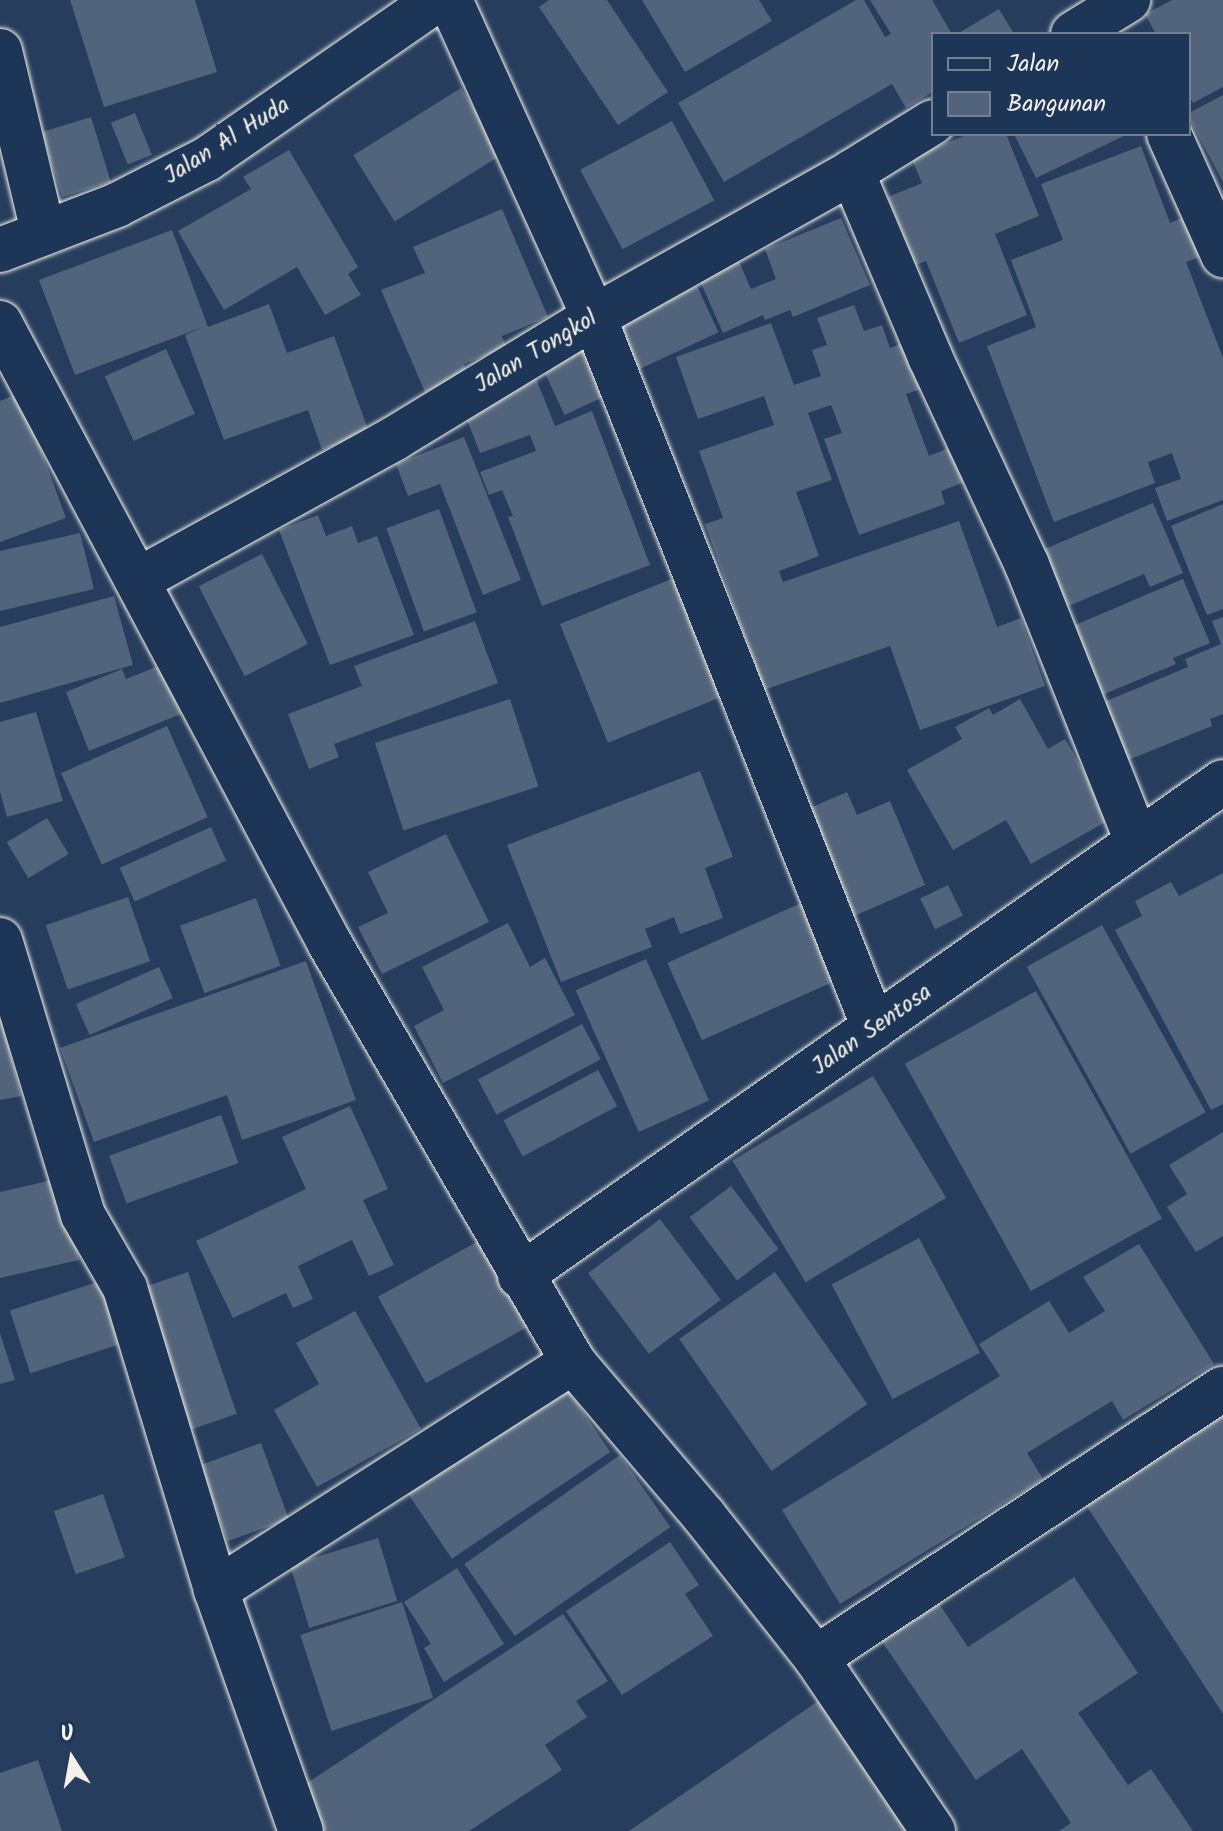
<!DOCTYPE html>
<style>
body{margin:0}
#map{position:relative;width:1223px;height:1831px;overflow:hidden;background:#263d5d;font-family:Kalam,sans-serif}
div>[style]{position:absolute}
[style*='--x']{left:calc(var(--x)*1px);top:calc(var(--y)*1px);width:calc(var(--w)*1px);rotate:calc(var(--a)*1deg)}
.building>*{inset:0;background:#52647b;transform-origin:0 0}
.roads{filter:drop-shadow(0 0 2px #f4f1e8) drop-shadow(0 0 2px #f4f1e8)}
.minor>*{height:44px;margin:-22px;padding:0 22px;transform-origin:22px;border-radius:22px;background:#1d3557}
span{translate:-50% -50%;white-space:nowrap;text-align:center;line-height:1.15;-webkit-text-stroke:8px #1d3557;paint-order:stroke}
.street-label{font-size:24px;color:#f4f1e8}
.legend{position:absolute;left:931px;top:32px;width:260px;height:104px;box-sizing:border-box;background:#1d3557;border:2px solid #738091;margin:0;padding:10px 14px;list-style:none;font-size:24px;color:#f4f1e8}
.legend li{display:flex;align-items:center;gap:16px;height:40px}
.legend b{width:40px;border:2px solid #738091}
.north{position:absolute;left:32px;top:1719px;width:80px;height:80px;-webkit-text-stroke:6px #1d3557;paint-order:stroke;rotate:349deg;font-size:22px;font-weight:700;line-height:32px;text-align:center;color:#f4f1e8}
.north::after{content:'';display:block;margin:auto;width:28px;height:36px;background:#f4f1e8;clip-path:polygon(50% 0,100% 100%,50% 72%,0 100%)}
</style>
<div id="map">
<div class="building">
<i style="clip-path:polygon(70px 0,195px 0,217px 72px,104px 107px)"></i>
<i style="clip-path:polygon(549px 0,607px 0,668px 92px,618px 125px,539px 7px)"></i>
<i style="clip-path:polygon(642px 0,759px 0,772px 21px,685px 72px)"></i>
<i style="clip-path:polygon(856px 0,864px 0,885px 37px,891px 34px,870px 0,932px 0,952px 34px,933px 34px,933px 92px,906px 108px,892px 84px,724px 182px,678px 103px)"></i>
<i style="clip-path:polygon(1172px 0,1223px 0,1223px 87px,1193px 103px,1189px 97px,1189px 34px,1156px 34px,1145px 14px)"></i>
<i style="clip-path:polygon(999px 9px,1014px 34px,957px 34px)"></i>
<i style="left:461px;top:88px;width:78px;height:127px;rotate:58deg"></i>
<i style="clip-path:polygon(1223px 95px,1223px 182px,1189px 118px,1189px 113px)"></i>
<i style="left:135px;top:113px;width:45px;height:26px;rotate:68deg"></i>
<i style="left:91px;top:117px;width:68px;height:51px;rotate:73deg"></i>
<i style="left:672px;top:121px;width:90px;height:104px;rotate:62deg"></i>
<i style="clip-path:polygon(969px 134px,1006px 134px,1039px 216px,995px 234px,1027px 315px,959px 343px,926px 261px,916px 265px,888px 197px,922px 183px,911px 157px)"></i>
<i style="clip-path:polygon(1014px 134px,1128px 134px,1036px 178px)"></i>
<i style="clip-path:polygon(1141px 146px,1170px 223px,1186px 216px,1202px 256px,1186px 262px,1223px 358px,1223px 500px,1167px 521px,1155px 488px,1181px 479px,1172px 453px,1148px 462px,1155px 483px,1054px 522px,987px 346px,1036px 327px,1011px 260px,1063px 240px,1041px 184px)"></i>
<i style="clip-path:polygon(289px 150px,358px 267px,348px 274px,361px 295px,325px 315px,297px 267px,224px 310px,178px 231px,251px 189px,243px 177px)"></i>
<i style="clip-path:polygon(502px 209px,548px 317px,502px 336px,506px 347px,464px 364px,467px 374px,425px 392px,381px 290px,425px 273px,413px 247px)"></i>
<i style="clip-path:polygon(841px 218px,870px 285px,793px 317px,790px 310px,765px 320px,763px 315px,723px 333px,697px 274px,737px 257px,751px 289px,776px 279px,765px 249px)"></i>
<i style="clip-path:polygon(172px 230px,208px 327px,269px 304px,287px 353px,334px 336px,369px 432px,322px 450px,308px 410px,224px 440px,185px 335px,203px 327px,75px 375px,39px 280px)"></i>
<i style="left:697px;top:286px;width:51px;height:90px;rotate:65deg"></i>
<i style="clip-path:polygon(854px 305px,864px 331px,882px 325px,890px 348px,908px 341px,924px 388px,906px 394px,929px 456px,954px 446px,967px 481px,941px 491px,945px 504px,859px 535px,824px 439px,842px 433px,831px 405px,808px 413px,832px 480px,796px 492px,819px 556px,779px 571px,783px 582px,959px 521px,997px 627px,1021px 618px,1045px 686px,920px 730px,890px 646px,764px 690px,705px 524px,723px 518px,699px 451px,774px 425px,764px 396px,698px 419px,676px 357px,771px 323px,794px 385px,821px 376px,812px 350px,827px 345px,817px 318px)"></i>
<i style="left:579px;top:342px;width:60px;height:44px;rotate:65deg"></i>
<i style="left:166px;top:349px;width:71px;height:67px;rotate:66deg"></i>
<i style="clip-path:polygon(535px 376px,555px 426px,592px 411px,650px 565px,542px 606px,508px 517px,513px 516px,502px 490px,489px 495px,480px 472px,536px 451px,530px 435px,480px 453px,461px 404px)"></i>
<i style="clip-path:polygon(20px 393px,66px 518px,0 542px,0 401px)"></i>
<i style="clip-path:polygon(464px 437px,521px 580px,483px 595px,440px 484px,408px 496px,396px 464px)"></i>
<i style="clip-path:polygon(1153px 503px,1183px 573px,1150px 587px,1144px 574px,1064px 608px,1040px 551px)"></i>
<i style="clip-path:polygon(1223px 504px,1223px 609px,1207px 615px,1171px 526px)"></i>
<i style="left:439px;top:509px;width:110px;height:56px;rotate:70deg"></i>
<i style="clip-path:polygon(318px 515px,326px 536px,352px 526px,358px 543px,377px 536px,414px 635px,330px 665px,279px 530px)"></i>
<i style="clip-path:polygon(80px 533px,94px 589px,0 611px,0 551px)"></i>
<i style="left:262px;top:554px;width:101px;height:71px;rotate:63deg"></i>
<i style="left:674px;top:578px;width:128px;height:123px;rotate:68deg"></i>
<i style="clip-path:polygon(1183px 579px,1210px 643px,1173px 658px,1176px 664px,1095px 698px,1066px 629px)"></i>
<i style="clip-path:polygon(114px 596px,133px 665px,0 703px,0 627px)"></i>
<i style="clip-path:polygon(1223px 617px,1223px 714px,1210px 719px,1212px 726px,1128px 760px,1104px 702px,1188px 667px,1185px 659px,1221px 644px,1212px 621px)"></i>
<i style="clip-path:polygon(475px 621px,498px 683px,334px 744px,339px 757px,309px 769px,288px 714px,362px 686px,354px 666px)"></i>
<i style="clip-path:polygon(161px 665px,181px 714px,89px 751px,66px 692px,122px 669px,126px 679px)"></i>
<i style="left:510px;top:699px;width:92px;height:142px;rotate:72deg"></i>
<i style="clip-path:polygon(1020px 699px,1048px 749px,1065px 739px,1111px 819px,1031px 864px,1006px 820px,953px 850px,907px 770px,962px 739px,955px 727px,989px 708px,993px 715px)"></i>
<i style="clip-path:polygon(36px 712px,63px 801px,7px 817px,0 792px,0 722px)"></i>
<i style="left:167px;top:726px;width:100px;height:116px;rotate:66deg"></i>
<i style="clip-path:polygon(700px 771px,733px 857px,705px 868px,723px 918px,680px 934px,674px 917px,645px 929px,652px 947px,561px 982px,507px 845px)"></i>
<i style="clip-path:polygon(847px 792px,857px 815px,890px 801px,925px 885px,852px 917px,805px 810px)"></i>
<i style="left:47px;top:818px;width:42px;height:47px;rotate:59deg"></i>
<i style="left:211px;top:827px;width:37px;height:100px;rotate:66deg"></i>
<i style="clip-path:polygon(446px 834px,489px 922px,382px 974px,358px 927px,388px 913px,368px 872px)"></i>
<i style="clip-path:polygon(1223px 873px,1223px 1104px,1211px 1110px,1115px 930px,1142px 916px,1135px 901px,1171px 882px,1179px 896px)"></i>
<i style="left:948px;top:885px;width:34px;height:31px;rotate:64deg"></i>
<i style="left:128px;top:897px;width:68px;height:87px;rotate:71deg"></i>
<i style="left:256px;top:898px;width:72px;height:81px;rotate:70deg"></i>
<i style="left:808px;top:900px;width:85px;height:154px;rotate:66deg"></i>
<i style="clip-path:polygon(508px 923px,530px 967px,545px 958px,575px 1015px,443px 1083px,414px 1026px,444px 1010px,422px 967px)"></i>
<i style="left:1102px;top:925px;width:214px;height:86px;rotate:61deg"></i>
<i style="left:646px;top:959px;width:155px;height:77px;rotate:66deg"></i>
<i style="clip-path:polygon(306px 961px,356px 1100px,242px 1140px,227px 1095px,94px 1142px,60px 1048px)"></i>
<i style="left:159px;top:967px;width:34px;height:91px;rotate:66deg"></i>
<i style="left:1036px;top:991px;width:260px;height:150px;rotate:61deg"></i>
<i style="clip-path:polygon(0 1012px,21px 1096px,0 1100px)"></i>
<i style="left:582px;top:1024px;width:40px;height:118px;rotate:62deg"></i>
<i style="left:598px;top:1070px;width:41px;height:107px;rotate:62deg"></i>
<i style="left:873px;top:1076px;width:142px;height:164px;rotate:59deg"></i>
<i style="clip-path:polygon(350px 1106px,388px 1189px,363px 1200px,394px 1265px,369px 1276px,352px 1240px,298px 1266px,313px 1299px,293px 1308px,286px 1293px,233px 1318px,196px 1241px,306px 1189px,282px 1137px)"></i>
<i style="left:221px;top:1115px;width:51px;height:119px;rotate:70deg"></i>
<i style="clip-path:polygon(1223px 1132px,1223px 1236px,1196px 1252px,1167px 1207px,1187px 1194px,1169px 1165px)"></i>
<i style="clip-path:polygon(61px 1178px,79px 1260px,0 1278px,0 1192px)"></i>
<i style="left:731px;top:1186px;width:79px;height:52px;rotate:53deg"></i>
<i style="left:660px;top:1219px;width:101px;height:90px;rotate:53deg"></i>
<i style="left:919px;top:1238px;width:130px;height:99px;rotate:62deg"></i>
<i style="left:482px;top:1239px;width:99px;height:119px;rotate:61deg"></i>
<i style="clip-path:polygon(1139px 1244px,1214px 1364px,1123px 1420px,1112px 1401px,1027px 1453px,1043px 1479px,840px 1604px,782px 1510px,1000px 1376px,979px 1344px,1049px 1301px,1069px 1333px,1105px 1311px,1083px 1277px)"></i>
<i style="left:188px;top:1272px;width:150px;height:57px;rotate:71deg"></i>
<i style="left:775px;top:1272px;width:161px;height:117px;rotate:55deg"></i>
<i style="left:104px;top:1280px;width:66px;height:99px;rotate:72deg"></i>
<i style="clip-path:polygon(355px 1311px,421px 1429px,317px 1487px,274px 1410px,319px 1384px,296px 1343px)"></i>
<i style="clip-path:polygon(0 1333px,15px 1380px,0 1384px)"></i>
<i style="left:561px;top:1379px;width:88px;height:191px;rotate:56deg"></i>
<i style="clip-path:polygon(1223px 1402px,1223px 1714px,1080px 1496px)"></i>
<i style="left:261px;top:1443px;width:81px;height:65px;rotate:70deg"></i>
<i style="left:620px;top:1455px;width:88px;height:190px;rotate:55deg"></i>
<i style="left:103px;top:1494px;width:67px;height:52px;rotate:71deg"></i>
<i style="left:378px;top:1538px;width:66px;height:92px;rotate:73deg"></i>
<i style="clip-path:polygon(670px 1542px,699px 1585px,685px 1594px,713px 1636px,622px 1695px,566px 1611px)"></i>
<i style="clip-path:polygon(457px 1568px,504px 1644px,444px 1682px,424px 1648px,431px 1644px,404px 1602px)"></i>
<i style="clip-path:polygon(1074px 1577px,1138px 1673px,1078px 1713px,1128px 1785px,1151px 1769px,1193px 1831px,1059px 1831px,1071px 1823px,1022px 1749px,976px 1780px,881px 1640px,938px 1602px,968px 1647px)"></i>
<i style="left:402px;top:1602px;width:101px;height:107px;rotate:72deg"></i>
<i style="clip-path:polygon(563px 1614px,608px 1681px,576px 1701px,587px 1717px,545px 1745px,562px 1770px,469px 1831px,313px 1831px,289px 1795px)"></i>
<i style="clip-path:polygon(830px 1693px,927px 1831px,629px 1831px)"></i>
<i style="clip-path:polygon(38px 1760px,62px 1831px,0 1831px,0 1773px)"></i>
</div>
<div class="roads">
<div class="minor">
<i style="--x:450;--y:0;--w:348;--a:65.6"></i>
<i style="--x:594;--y:317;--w:764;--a:68.5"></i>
<i style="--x:1073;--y:34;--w:65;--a:-31.7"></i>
<i style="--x:0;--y:51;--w:185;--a:76.6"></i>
<i style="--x:1169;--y:134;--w:133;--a:65.9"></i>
<i style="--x:852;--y:172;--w:201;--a:67.1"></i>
<i style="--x:930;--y:357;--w:230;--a:65"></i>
<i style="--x:1027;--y:565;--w:298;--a:68.3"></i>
<i style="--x:0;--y:250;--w:125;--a:-21"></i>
<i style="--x:117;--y:205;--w:101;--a:-27.1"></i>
<i style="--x:207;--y:159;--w:280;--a:-34.7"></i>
<i style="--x:0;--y:323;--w:703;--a:62.01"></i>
<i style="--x:330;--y:944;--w:484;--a:59.8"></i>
<i style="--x:573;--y:1362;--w:202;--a:49.6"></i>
<i style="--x:704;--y:1516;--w:181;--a:51.7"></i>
<i style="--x:816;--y:1658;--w:209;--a:55.9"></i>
<i style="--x:138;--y:580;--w:294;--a:-28.9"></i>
<i style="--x:395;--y:438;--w:233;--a:-31.3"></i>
<i style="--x:594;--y:317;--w:296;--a:-29.3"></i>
<i style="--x:852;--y:172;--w:95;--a:-31.7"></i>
<i style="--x:0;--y:940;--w:287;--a:73.2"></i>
<i style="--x:83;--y:1215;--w:84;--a:60.1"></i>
<i style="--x:125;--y:1288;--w:315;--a:73.2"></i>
<i style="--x:216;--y:1590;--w:256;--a:70.6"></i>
<i style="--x:520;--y:1276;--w:859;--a:-35.1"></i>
<i style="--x:216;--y:1590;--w:424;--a:-32.6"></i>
<i style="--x:816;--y:1658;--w:488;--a:-33.5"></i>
</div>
</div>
<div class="street-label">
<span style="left:227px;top:141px;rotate:-32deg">Jalan Al Huda</span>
<span style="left:536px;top:352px;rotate:-31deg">Jalan Tongkol</span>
<span style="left:872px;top:1030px;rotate:-35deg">Jalan Sentosa</span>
</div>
<ul class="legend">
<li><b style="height:10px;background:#1d3557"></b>Jalan</li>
<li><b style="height:22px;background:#52647b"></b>Bangunan</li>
</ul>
<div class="north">U</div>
</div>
